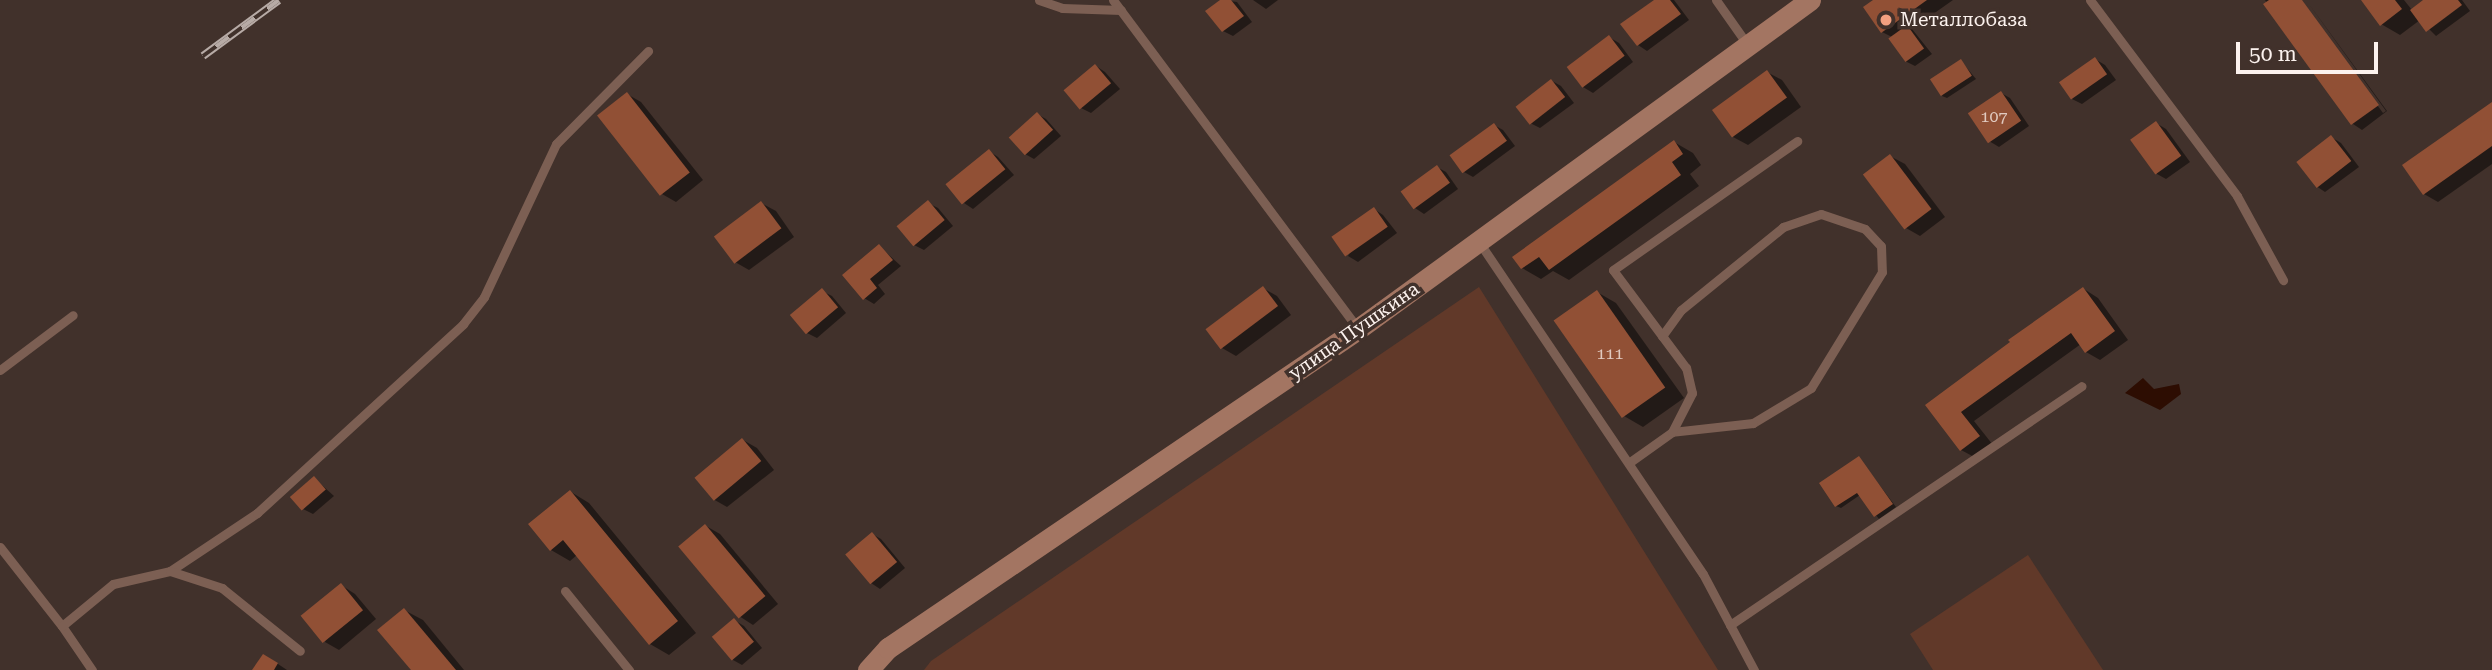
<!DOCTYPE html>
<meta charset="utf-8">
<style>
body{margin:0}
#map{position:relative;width:2492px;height:670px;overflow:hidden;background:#41312b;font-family:"Roboto Serif",serif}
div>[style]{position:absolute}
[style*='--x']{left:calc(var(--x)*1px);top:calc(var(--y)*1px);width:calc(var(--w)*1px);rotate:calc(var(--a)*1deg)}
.green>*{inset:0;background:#613929}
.water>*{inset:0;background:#2d0d02}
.shadow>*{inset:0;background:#0007}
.building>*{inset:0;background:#915035;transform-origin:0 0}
.lane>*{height:9px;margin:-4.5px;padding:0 4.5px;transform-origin:4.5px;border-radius:4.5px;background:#7c5f53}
.secondary>*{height:21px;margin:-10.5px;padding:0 10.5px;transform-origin:10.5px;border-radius:10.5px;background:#a37562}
.rail>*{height:8px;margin-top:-4px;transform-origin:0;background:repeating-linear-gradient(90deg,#41312b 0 16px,#b7aba6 0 32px);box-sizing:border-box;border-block:2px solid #b7aba6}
.dots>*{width:19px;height:19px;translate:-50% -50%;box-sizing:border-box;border:4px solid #41312b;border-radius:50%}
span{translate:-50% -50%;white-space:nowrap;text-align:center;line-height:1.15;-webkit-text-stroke:7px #41312b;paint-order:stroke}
.number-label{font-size:16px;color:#e1cac0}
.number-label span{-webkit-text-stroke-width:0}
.poi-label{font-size:19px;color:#fcf2ee}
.left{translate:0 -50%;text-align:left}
.street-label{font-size:19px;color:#fcf2ee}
.scale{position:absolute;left:2236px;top:42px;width:142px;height:32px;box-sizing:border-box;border:4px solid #fcf2ee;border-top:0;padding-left:9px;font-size:21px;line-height:24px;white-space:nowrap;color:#fcf2ee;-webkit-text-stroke:5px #41312b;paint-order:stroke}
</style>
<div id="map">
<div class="green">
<i style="clip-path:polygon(1479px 287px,1718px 670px,924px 670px,931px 661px)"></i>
<i style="clip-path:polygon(2028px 555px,2103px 670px,1933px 670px,1910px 634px)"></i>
</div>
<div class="water">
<i style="clip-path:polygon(2143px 378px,2154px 389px,2179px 384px,2181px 394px,2160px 410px,2125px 393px)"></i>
</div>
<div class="shadow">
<i style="clip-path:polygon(1223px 0,1237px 2px,1252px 22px,1233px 36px,1223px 31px)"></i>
<i style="clip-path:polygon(1253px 0,1278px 0,1266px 9px)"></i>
<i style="clip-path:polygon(1657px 0,1674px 0,1689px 20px,1647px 51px,1638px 45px)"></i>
<i style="clip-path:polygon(1876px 0,1953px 0,1912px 29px,1932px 54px,1915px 66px,1905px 61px,1892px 37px,1882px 32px)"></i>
<i style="clip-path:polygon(2265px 0,2300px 0,2383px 113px,2386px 111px,2306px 0,2387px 111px,2362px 130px,2353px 124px)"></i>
<i style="clip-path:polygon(2363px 0,2404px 0,2412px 10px,2426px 0,2462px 0,2470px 11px,2436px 36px,2420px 20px,2400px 35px,2381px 24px)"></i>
<i style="clip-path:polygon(1609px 37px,1619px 43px,1633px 62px,1593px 93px,1583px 87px,1569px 68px)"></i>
<i style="clip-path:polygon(2095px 59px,2105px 65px,2116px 80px,2082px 104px,2072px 99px)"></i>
<i style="clip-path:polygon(1961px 61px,1976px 79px,1947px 98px,1942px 96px)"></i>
<i style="clip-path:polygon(1096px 66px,1105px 72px,1120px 89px,1091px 113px,1081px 108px,1067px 91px)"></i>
<i style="clip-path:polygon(1767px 72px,1782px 80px,1801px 107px,1748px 145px,1733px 137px)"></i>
<i style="clip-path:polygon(1552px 81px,1561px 86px,1574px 103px,1540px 128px,1530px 123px)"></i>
<i style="clip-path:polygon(2001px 93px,2010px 98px,2029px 126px,1999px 147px,1989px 141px)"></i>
<i style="clip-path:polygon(627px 94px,641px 102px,703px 180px,676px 202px,662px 194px)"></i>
<i style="clip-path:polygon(2492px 104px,2492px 164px,2438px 202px,2424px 194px)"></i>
<i style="clip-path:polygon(1037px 114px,1046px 119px,1061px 136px,1034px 159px,1025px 154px)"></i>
<i style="clip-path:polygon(2156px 123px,2166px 129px,2190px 162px,2166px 179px,2157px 174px)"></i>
<i style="clip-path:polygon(1494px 125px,1503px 130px,1515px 146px,1473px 177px,1464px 172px)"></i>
<i style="clip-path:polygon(2331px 137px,2341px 143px,2359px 167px,2325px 192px,2316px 186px)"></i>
<i style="clip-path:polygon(1674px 142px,1693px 153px,1701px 165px,1690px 174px,1699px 186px,1569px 280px,1553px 271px,1541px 279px,1522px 268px)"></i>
<i style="clip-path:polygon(989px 151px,998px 157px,1014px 175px,973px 209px,964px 203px)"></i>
<i style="clip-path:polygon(1890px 156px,1905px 164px,1945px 217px,1920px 236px,1906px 228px)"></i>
<i style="clip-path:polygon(1437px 167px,1446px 172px,1458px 189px,1424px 214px,1415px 208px)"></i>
<i style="clip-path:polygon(761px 203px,776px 211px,794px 237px,749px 270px,735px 262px,716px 237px)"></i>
<i style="clip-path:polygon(928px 203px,938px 208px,953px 226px,924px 250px,914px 245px,899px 227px)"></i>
<i style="clip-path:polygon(1374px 209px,1383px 215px,1397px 233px,1358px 262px,1348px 256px)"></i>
<i style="clip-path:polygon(879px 246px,901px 266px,878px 285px,885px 294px,874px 304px,864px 298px)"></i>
<i style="clip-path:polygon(1263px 288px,1277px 296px,1291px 315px,1236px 356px,1222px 348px)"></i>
<i style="clip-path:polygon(2084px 289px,2098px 298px,2128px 340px,2100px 360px,2086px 352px,2081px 344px,1974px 421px,1993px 445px,1976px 458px,1961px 450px,1927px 405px)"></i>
<i style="clip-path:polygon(822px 291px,832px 296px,846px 313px,817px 338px,807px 333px)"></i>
<i style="clip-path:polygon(1597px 292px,1616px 303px,1684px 398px,1643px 427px,1624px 416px)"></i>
<i style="clip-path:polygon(743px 440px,757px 448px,774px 470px,727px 507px,713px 499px)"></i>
<i style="clip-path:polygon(1859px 458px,1896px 507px,1879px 519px,1860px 495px,1841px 508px,1836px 506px)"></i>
<i style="clip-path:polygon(314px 478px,334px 496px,313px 514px,303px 509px)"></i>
<i style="clip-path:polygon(571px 492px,589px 503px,696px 633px,669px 655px,650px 644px,577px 555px,570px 561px,551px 550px)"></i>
<i style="clip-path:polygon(706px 526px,720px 534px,778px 604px,753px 625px,739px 616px)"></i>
<i style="clip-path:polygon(872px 534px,881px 539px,905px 568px,880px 589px,871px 583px)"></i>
<i style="clip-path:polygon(341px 585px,355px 594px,376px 619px,339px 650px,325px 642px)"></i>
<i style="clip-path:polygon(404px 610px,423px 620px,464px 670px,413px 670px)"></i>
<i style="clip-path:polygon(734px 620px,744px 626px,762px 648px,742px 665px,733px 660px)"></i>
<i style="clip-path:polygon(263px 656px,278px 664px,287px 670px,254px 670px)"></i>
</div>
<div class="building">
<i style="clip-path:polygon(1220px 0,1231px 0,1244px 16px,1222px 32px,1205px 11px)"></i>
<i style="clip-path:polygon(1654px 0,1670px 0,1681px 14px,1637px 46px,1620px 24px)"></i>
<i style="clip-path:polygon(1873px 0,1927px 0,1881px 33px,1863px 7px)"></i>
<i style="clip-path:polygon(2269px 0,2302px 0,2379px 105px,2351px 125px,2263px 4px)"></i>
<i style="clip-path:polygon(2361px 0,2395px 0,2402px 9px,2380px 26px)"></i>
<i style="clip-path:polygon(2423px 0,2458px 0,2462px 5px,2426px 32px,2410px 10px)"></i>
<i style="left:1907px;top:25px;width:29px;height:23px;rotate:54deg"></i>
<i style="left:1609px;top:35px;width:26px;height:53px;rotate:53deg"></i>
<i style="left:2095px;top:57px;width:21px;height:44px;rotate:55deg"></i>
<i style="left:1961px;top:59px;width:20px;height:37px;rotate:57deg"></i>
<i style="left:1095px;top:64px;width:25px;height:41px;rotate:50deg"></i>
<i style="left:1767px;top:70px;width:34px;height:68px;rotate:54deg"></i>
<i style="left:1551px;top:79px;width:23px;height:45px;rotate:52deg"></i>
<i style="left:2001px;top:91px;width:36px;height:40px;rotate:56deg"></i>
<i style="left:627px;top:92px;width:102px;height:38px;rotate:52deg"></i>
<i style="clip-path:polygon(2492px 102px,2492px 146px,2423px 195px,2402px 165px)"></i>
<i style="left:1037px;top:112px;width:24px;height:38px;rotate:48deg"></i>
<i style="left:2156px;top:121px;width:43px;height:32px;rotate:54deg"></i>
<i style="left:1494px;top:123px;width:22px;height:55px;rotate:54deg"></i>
<i style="left:2331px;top:135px;width:33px;height:44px;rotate:52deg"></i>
<i style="clip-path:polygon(1674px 140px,1683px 154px,1672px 162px,1681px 175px,1549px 270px,1539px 257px,1521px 269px,1512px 257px)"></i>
<i style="left:989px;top:149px;width:26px;height:56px;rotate:51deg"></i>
<i style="left:1890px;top:154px;width:69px;height:34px;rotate:53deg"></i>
<i style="left:1437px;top:165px;width:22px;height:45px;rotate:54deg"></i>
<i style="left:928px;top:200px;width:26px;height:41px;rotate:50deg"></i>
<i style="left:761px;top:201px;width:34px;height:59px;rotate:53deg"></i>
<i style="left:1374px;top:207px;width:24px;height:52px;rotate:55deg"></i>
<i style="clip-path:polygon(879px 244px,893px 260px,870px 279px,877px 288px,863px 300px,842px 275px)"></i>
<i style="left:1263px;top:286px;width:25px;height:72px;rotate:53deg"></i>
<i style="clip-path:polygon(2083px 287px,2115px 331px,2085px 353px,2071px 333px,1961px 412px,1980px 436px,1960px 451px,1925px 405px,2010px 342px,2008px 340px)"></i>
<i style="left:822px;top:288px;width:25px;height:42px;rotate:50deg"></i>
<i style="left:1597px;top:290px;width:119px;height:53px;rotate:55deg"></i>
<i style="left:742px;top:438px;width:30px;height:62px;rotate:50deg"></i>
<i style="clip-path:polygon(1859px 456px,1893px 504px,1874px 517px,1857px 493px,1835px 507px,1819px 483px)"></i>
<i style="left:314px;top:476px;width:18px;height:32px;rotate:49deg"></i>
<i style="clip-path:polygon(570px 490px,678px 621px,649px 645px,563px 540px,550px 551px,528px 524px)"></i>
<i style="left:705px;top:524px;width:94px;height:35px;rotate:50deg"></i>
<i style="left:872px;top:532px;width:39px;height:35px;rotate:50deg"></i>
<i style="left:341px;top:583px;width:35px;height:52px;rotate:51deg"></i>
<i style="clip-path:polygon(404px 608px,456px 670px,411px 670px,377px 630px)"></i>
<i style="left:734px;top:618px;width:31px;height:29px;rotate:50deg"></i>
<i style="clip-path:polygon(263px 654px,278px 663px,274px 670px,252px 670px)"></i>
</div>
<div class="lane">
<i style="--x:1039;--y:0;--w:24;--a:19"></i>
<i style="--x:1062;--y:8;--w:59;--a:1.9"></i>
<i style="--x:1113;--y:0;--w:410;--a:53.3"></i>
<i style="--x:1716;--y:0;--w:54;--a:54.8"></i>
<i style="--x:2090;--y:0;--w:245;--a:53.1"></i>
<i style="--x:2237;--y:196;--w:96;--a:61.3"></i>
<i style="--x:1479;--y:242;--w:400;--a:56"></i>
<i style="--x:1703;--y:574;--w:109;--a:62"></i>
<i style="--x:1662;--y:336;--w:32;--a:-54"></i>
<i style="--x:1681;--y:310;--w:132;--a:-39.1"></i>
<i style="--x:1783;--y:227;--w:40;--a:-18.9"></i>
<i style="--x:1821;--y:214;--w:46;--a:18.8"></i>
<i style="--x:1865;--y:229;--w:23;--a:47"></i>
<i style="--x:1881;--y:246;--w:26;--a:88"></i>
<i style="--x:1882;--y:272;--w:136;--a:121.5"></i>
<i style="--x:1811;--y:388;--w:68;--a:148.9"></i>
<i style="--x:1753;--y:423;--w:81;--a:173.7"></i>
<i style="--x:0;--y:370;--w:91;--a:-37"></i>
<i style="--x:1630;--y:462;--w:52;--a:-35.5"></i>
<i style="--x:1672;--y:432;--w:44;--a:-62.9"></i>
<i style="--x:1692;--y:393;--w:26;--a:-103"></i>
<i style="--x:1686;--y:368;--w:122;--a:-126.7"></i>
<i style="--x:1613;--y:270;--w:225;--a:-35"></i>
<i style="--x:0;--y:547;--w:100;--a:51.9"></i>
<i style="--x:170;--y:571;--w:105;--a:-33.7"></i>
<i style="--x:257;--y:513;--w:280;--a:-42.5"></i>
<i style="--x:463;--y:324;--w:34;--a:-52"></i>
<i style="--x:484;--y:297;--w:169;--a:-64.8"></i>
<i style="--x:556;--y:144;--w:131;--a:-45.3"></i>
<i style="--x:565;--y:591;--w:102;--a:51"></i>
<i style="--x:1730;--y:625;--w:425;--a:-34.2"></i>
<i style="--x:92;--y:670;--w:53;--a:-124.3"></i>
<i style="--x:62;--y:626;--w:66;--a:-39.5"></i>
<i style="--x:113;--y:584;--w:58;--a:-12.8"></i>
<i style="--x:170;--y:571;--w:55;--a:18.1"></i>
<i style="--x:222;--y:588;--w:100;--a:38.9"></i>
</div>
<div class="secondary">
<i style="--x:868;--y:670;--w:30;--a:-48"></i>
<i style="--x:888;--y:648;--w:568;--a:-34.17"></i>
<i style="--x:1358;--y:329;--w:559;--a:-36.05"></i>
</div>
<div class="rail">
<i style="--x:203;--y:56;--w:94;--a:-36.4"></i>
</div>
<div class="dots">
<i style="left:1886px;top:20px;background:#f2a080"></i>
</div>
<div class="number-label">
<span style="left:1994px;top:117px">107</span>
<span style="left:1610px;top:354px">111</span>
</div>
<div class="poi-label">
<span class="left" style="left:1900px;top:20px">Металлобаза</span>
</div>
<div class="street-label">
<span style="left:1354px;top:331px;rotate:-35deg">улица Пушкина</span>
</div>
<div class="scale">50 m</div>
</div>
